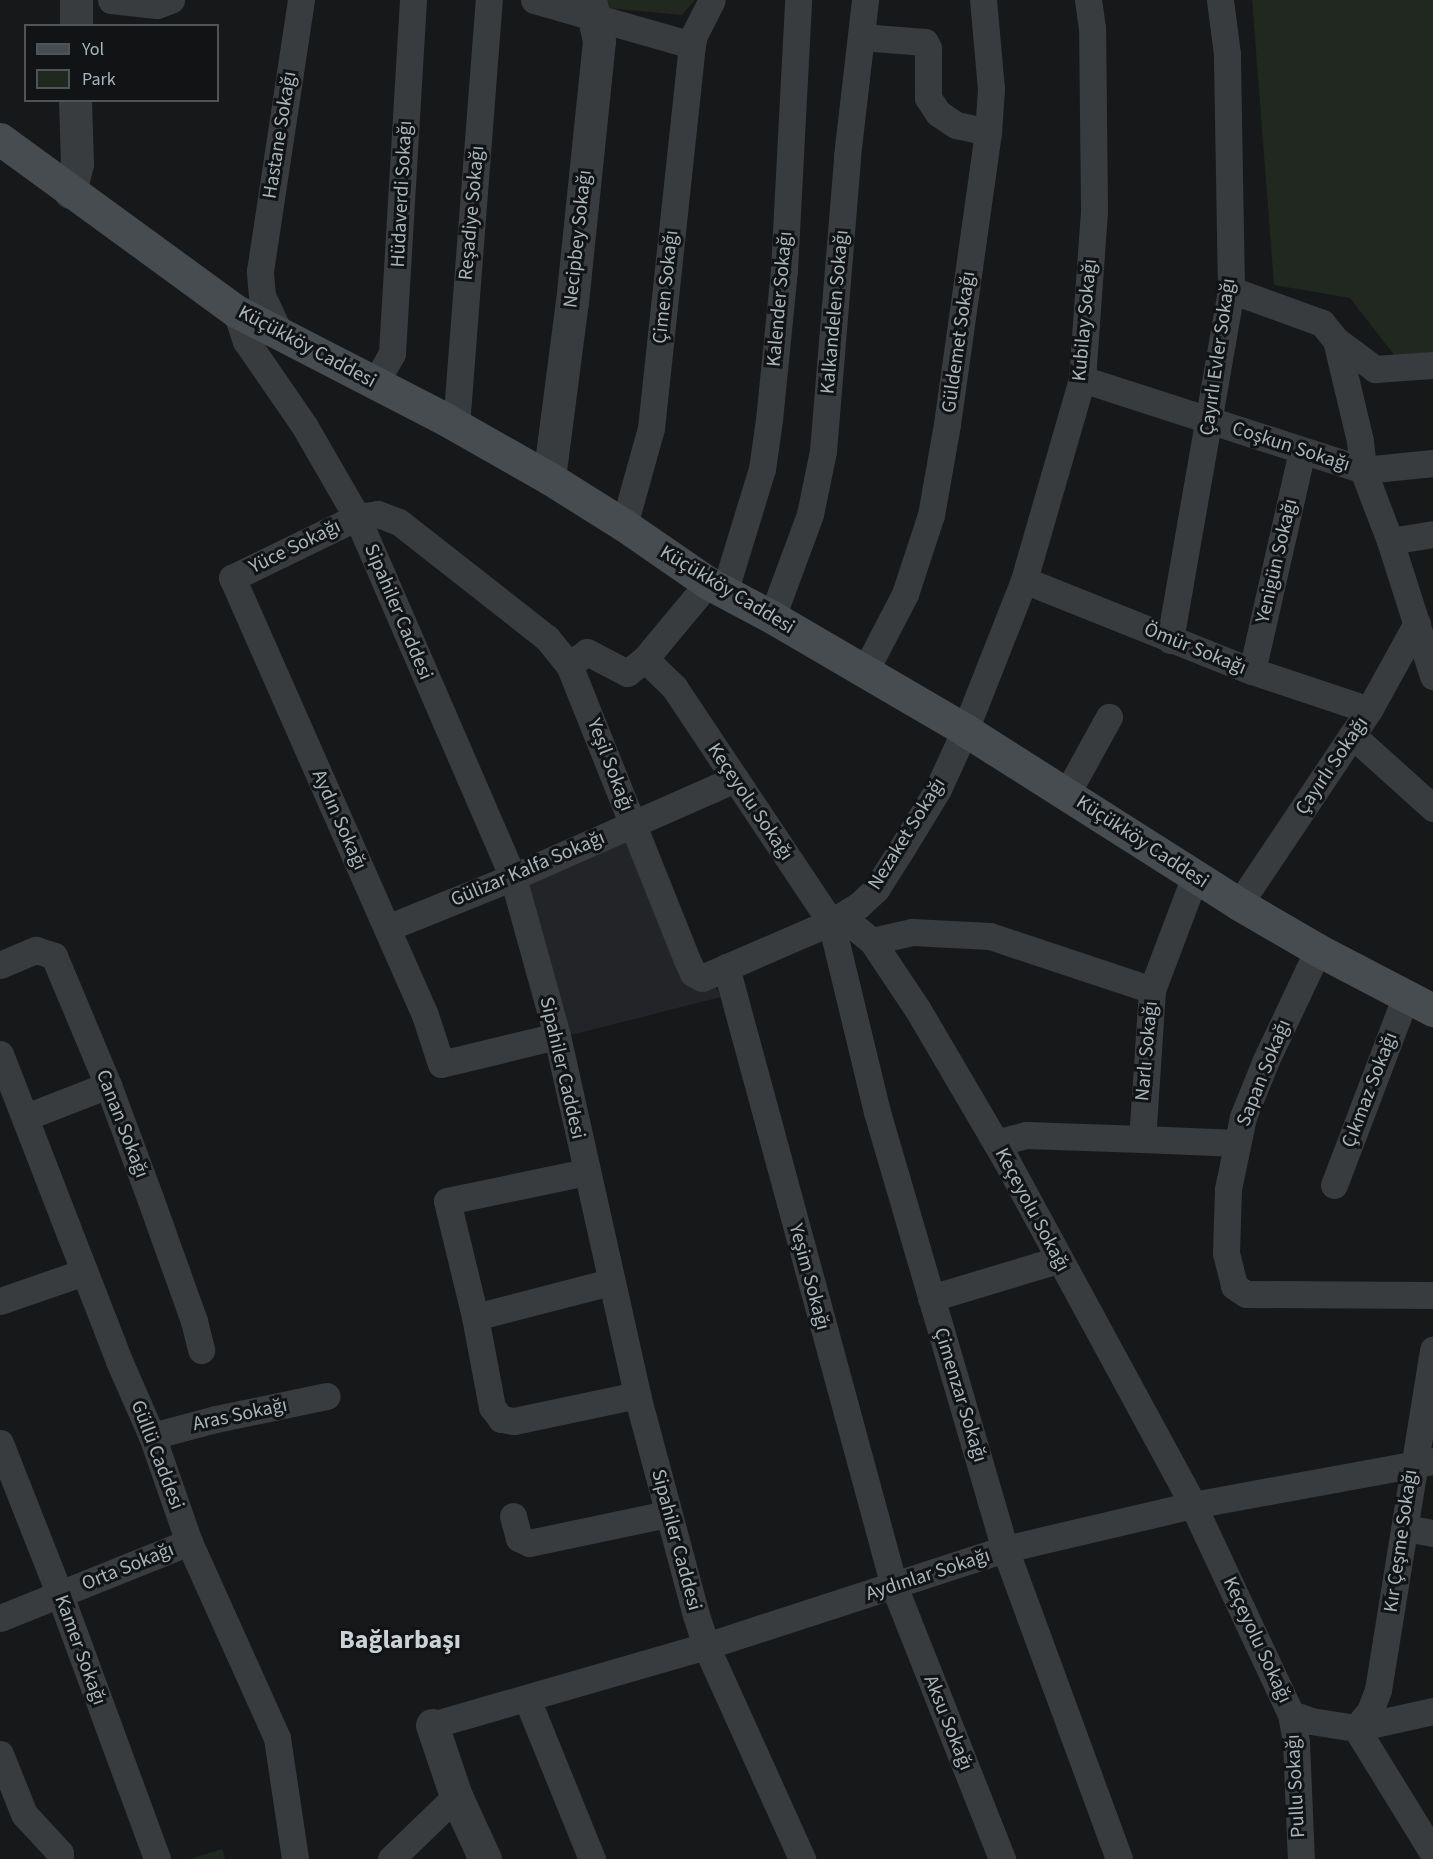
<!DOCTYPE html>
<meta charset="utf-8">
<style>
body{margin:0}
#map{position:relative;width:1433px;height:1859px;overflow:hidden;background:#17181a;font-family:"Source Sans 3",sans-serif}
div>[style]{position:absolute}
[style*='--x']{left:calc(var(--x)*1px);top:calc(var(--y)*1px);width:calc(var(--w)*1px);rotate:calc(var(--a)*1deg)}
.built>*{inset:0;background:#232427}
.green>*{inset:0;background:#21281f}
.minor>*{height:27px;margin:-13.5px;padding:0 13.5px;transform-origin:13.5px;border-radius:13.5px;background:#383c3f}
.tertiary>*{height:33px;margin:-16.5px;padding:0 16.5px;transform-origin:16.5px;border-radius:16.5px;background:#383c3f}
.secondary>*{height:33px;margin:-16.5px;padding:0 16.5px;transform-origin:16.5px;border-radius:16.5px;background:#464c4f}
span{translate:-50% -50%;white-space:nowrap;text-align:center;line-height:1.15;-webkit-text-stroke:6px #121315;paint-order:stroke}
.street-label{font-size:20px;color:#a8b5ba}
.district-label{font-size:26px;color:#cad2d6;font-weight:700}
.legend{position:absolute;left:24px;top:24px;width:195px;height:78px;box-sizing:border-box;background:#121315;border:2px solid #4e5457;margin:0;padding:8px 10px;list-style:none;font-size:18px;color:#a8b5ba}
.legend li{display:flex;align-items:center;gap:12px;height:30px}
.legend b{width:30px;border:2px solid #4e5457}
</style>
<div id="map">
<div class="built">
<i style="clip-path:polygon(630px 833px,721px 997px,567px 1036px,522px 878px)"></i>
</div>
<div class="green">
<i style="clip-path:polygon(605px 0,695px 0,682px 15px,607px 8px)"></i>
<i style="clip-path:polygon(1252px 0,1433px 0,1433px 353px,1395px 356px,1350px 298px,1274px 285px)"></i>
<i style="clip-path:polygon(222px 1849px,225px 1859px,190px 1859px)"></i>
</div>
<div class="minor">
<i style="--x:111;--y:0;--w:46;--a:6.2"></i>
<i style="--x:157;--y:5;--w:15;--a:-20"></i>
<i style="--x:534;--y:0;--w:164;--a:15.9"></i>
<i style="--x:861;--y:37;--w:64;--a:4.5"></i>
<i style="--x:925;--y:42;--w:7;--a:63"></i>
<i style="--x:928;--y:48;--w:50;--a:90"></i>
<i style="--x:928;--y:98;--w:18;--a:56"></i>
<i style="--x:938;--y:113;--w:22;--a:34"></i>
<i style="--x:956;--y:125;--w:33;--a:12"></i>
<i style="--x:1231;--y:290;--w:97;--a:19.9"></i>
<i style="--x:1322;--y:323;--w:22;--a:51"></i>
<i style="--x:1336;--y:340;--w:49;--a:36.6"></i>
<i style="--x:1375;--y:369;--w:58;--a:-3.9"></i>
<i style="--x:236;--y:311;--w:32;--a:72"></i>
<i style="--x:246;--y:341;--w:104;--a:55.5"></i>
<i style="--x:305;--y:427;--w:104;--a:60"></i>
<i style="--x:357;--y:517;--w:392;--a:66.6"></i>
<i style="--x:513;--y:877;--w:165;--a:74.5"></i>
<i style="--x:557;--y:1036;--w:368;--a:77.4"></i>
<i style="--x:637;--y:1395;--w:228;--a:75"></i>
<i style="--x:696;--y:1615;--w:33;--a:72"></i>
<i style="--x:706;--y:1646;--w:234;--a:65.7"></i>
<i style="--x:279;--y:332;--w:40;--a:-115"></i>
<i style="--x:262;--y:296;--w:25;--a:-95"></i>
<i style="--x:260;--y:271;--w:274;--a:-81.4"></i>
<i style="--x:1336;--y:340;--w:104;--a:76.6"></i>
<i style="--x:1360;--y:441;--w:29;--a:84"></i>
<i style="--x:1363;--y:470;--w:76;--a:69.2"></i>
<i style="--x:1390;--y:541;--w:142;--a:72.3"></i>
<i style="--x:1082;--y:379;--w:295;--a:17.9"></i>
<i style="--x:1363;--y:470;--w:70;--a:-5.7"></i>
<i style="--x:375;--y:383;--w:34;--a:-60"></i>
<i style="--x:392;--y:353;--w:354;--a:-86.6"></i>
<i style="--x:456;--y:426;--w:427;--a:-85.6"></i>
<i style="--x:624;--y:525;--w:101;--a:-74.4"></i>
<i style="--x:651;--y:428;--w:385;--a:-83.9"></i>
<i style="--x:692;--y:45;--w:10;--a:-79"></i>
<i style="--x:694;--y:35;--w:39;--a:-63"></i>
<i style="--x:1390;--y:541;--w:44;--a:-9.2"></i>
<i style="--x:1024;--y:580;--w:245;--a:21.8"></i>
<i style="--x:1252;--y:671;--w:123;--a:18.4"></i>
<i style="--x:708;--y:583;--w:99;--a:129.7"></i>
<i style="--x:645;--y:659;--w:40;--a:44"></i>
<i style="--x:674;--y:687;--w:283;--a:56.3"></i>
<i style="--x:831;--y:922;--w:195;--a:76.4"></i>
<i style="--x:877;--y:1112;--w:455;--a:73.7"></i>
<i style="--x:1005;--y:1549;--w:330;--a:69.8"></i>
<i style="--x:724;--y:593;--w:130;--a:-73"></i>
<i style="--x:762;--y:469;--w:49;--a:-81.9"></i>
<i style="--x:769;--y:420;--w:151;--a:-84.3"></i>
<i style="--x:784;--y:270;--w:270;--a:-87"></i>
<i style="--x:772;--y:617;--w:110;--a:-69.7"></i>
<i style="--x:810;--y:514;--w:64;--a:-78.3"></i>
<i style="--x:823;--y:451;--w:296;--a:-85.3"></i>
<i style="--x:847;--y:156;--w:157;--a:-83.4"></i>
<i style="--x:1170;--y:640;--w:355;--a:-80.1"></i>
<i style="--x:1231;--y:290;--w:236;--a:-91"></i>
<i style="--x:1227;--y:54;--w:54;--a:-97.4"></i>
<i style="--x:569;--y:665;--w:22;--a:-36"></i>
<i style="--x:587;--y:652;--w:45;--a:27.7"></i>
<i style="--x:627;--y:673;--w:23;--a:-38"></i>
<i style="--x:865;--y:671;--w:87;--a:-62.5"></i>
<i style="--x:905;--y:594;--w:83;--a:-71.8"></i>
<i style="--x:931;--y:515;--w:92;--a:-80"></i>
<i style="--x:947;--y:424;--w:295;--a:-82"></i>
<i style="--x:988;--y:132;--w:43;--a:-86"></i>
<i style="--x:991;--y:89;--w:89;--a:-95.1"></i>
<i style="--x:1252;--y:671;--w:226;--a:-77.2"></i>
<i style="--x:1352;--y:735;--w:109;--a:42"></i>
<i style="--x:1067;--y:793;--w:87;--a:-61.1"></i>
<i style="--x:1195;--y:876;--w:122;--a:110.7"></i>
<i style="--x:1152;--y:990;--w:149;--a:93.8"></i>
<i style="--x:1142;--y:1139;--w:95;--a:2.4"></i>
<i style="--x:1239;--y:904;--w:234;--a:-56.2"></i>
<i style="--x:1369;--y:710;--w:99;--a:-61.1"></i>
<i style="--x:831;--y:922;--w:21;--a:8"></i>
<i style="--x:852;--y:925;--w:26;--a:39"></i>
<i style="--x:872;--y:941;--w:83;--a:56.3"></i>
<i style="--x:918;--y:1010;--w:174;--a:59.6"></i>
<i style="--x:1006;--y:1160;--w:392;--a:61.5"></i>
<i style="--x:1193;--y:1505;--w:231;--a:64.9"></i>
<i style="--x:1291;--y:1714;--w:21;--a:19"></i>
<i style="--x:1311;--y:1721;--w:46;--a:8.8"></i>
<i style="--x:1356;--y:1728;--w:147;--a:58.4"></i>
<i style="--x:387;--y:928;--w:136;--a:-22"></i>
<i style="--x:513;--y:877;--w:243;--a:-23.8"></i>
<i style="--x:872;--y:941;--w:41;--a:-12.7"></i>
<i style="--x:912;--y:932;--w:78;--a:2.9"></i>
<i style="--x:990;--y:936;--w:171;--a:18.4"></i>
<i style="--x:1318;--y:950;--w:122;--a:115.3"></i>
<i style="--x:1266;--y:1060;--w:61;--a:112"></i>
<i style="--x:1243;--y:1117;--w:74;--a:101.8"></i>
<i style="--x:1228;--y:1189;--w:64;--a:91.8"></i>
<i style="--x:1226;--y:1253;--w:34;--a:76"></i>
<i style="--x:1234;--y:1286;--w:14;--a:34"></i>
<i style="--x:1246;--y:1294;--w:187;--a:0.3"></i>
<i style="--x:0;--y:965;--w:39;--a:-23"></i>
<i style="--x:36;--y:950;--w:19;--a:18"></i>
<i style="--x:54;--y:956;--w:140;--a:67.3"></i>
<i style="--x:108;--y:1085;--w:121;--a:69.6"></i>
<i style="--x:150;--y:1198;--w:131;--a:70.3"></i>
<i style="--x:194;--y:1321;--w:30;--a:76"></i>
<i style="--x:726;--y:967;--w:641;--a:74.82"></i>
<i style="--x:894;--y:1586;--w:294;--a:68.4"></i>
<i style="--x:557;--y:1036;--w:119;--a:166.4"></i>
<i style="--x:441;--y:1064;--w:52;--a:-108.1"></i>
<i style="--x:425;--y:1015;--w:478;--a:-113.8"></i>
<i style="--x:232;--y:578;--w:139;--a:-26"></i>
<i style="--x:357;--y:517;--w:21;--a:-8"></i>
<i style="--x:378;--y:514;--w:22;--a:21"></i>
<i style="--x:399;--y:522;--w:188;--a:38.1"></i>
<i style="--x:547;--y:638;--w:35;--a:51"></i>
<i style="--x:569;--y:665;--w:315;--a:68.2"></i>
<i style="--x:686;--y:958;--w:17;--a:65"></i>
<i style="--x:693;--y:973;--w:10;--a:29"></i>
<i style="--x:702;--y:978;--w:141;--a:-23.5"></i>
<i style="--x:831;--y:922;--w:31;--a:-31"></i>
<i style="--x:858;--y:906;--w:25;--a:-43"></i>
<i style="--x:876;--y:889;--w:43;--a:-57.4"></i>
<i style="--x:899;--y:853;--w:75;--a:-58.6"></i>
<i style="--x:938;--y:789;--w:65;--a:-65.4"></i>
<i style="--x:965;--y:730;--w:161;--a:-68.5"></i>
<i style="--x:1024;--y:580;--w:209;--a:-73.9"></i>
<i style="--x:1082;--y:379;--w:169;--a:-85.9"></i>
<i style="--x:1094;--y:210;--w:182;--a:-90.6"></i>
<i style="--x:1092;--y:28;--w:28;--a:-98"></i>
<i style="--x:0;--y:1054;--w:329;--a:68.8"></i>
<i style="--x:119;--y:1361;--w:82;--a:66.3"></i>
<i style="--x:152;--y:1436;--w:112;--a:70.8"></i>
<i style="--x:189;--y:1542;--w:215;--a:65.8"></i>
<i style="--x:277;--y:1738;--w:122;--a:81.5"></i>
<i style="--x:26;--y:1117;--w:88;--a:-21.3"></i>
<i style="--x:996;--y:1143;--w:31;--a:-15"></i>
<i style="--x:1026;--y:1135;--w:116;--a:2"></i>
<i style="--x:586;--y:1172;--w:142;--a:168.2"></i>
<i style="--x:447;--y:1201;--w:119;--a:76.4"></i>
<i style="--x:475;--y:1317;--w:92;--a:79.3"></i>
<i style="--x:492;--y:1407;--w:15;--a:53"></i>
<i style="--x:501;--y:1419;--w:13;--a:9"></i>
<i style="--x:514;--y:1421;--w:126;--a:-11.9"></i>
<i style="--x:1334;--y:1185;--w:203;--a:-69.2"></i>
<i style="--x:931;--y:1298;--w:133;--a:-16.7"></i>
<i style="--x:0;--y:1301;--w:89;--a:-19"></i>
<i style="--x:475;--y:1317;--w:139;--a:-14.5"></i>
<i style="--x:152;--y:1436;--w:66;--a:-14.9"></i>
<i style="--x:216;--y:1419;--w:113;--a:-11.7"></i>
<i style="--x:0;--y:1443;--w:163;--a:68.5"></i>
<i style="--x:60;--y:1595;--w:281;--a:69.8"></i>
<i style="--x:513;--y:1516;--w:23;--a:75"></i>
<i style="--x:519;--y:1538;--w:11;--a:27"></i>
<i style="--x:529;--y:1543;--w:141;--a:-11.9"></i>
<i style="--x:1405;--y:1528;--w:28;--a:10"></i>
<i style="--x:0;--y:1618;--w:204;--a:-21.9"></i>
<i style="--x:527;--y:1699;--w:173;--a:67.9"></i>
<i style="--x:1291;--y:1714;--w:28;--a:80"></i>
<i style="--x:1296;--y:1742;--w:117;--a:87.6"></i>
<i style="--x:432;--y:1725;--w:285;--a:-16.1"></i>
<i style="--x:706;--y:1646;--w:314;--a:-18"></i>
<i style="--x:1005;--y:1549;--w:193;--a:-13.2"></i>
<i style="--x:1193;--y:1505;--w:244;--a:-10.4"></i>
<i style="--x:1356;--y:1728;--w:22;--a:-51"></i>
<i style="--x:1370;--y:1711;--w:22;--a:-69"></i>
<i style="--x:1378;--y:1690;--w:345;--a:-80.8"></i>
<i style="--x:1356;--y:1728;--w:79;--a:-12.4"></i>
<i style="--x:0;--y:1754;--w:65;--a:68.2"></i>
<i style="--x:24;--y:1814;--w:53;--a:47.3"></i>
<i style="--x:60;--y:1853;--w:6;--a:90"></i>
<i style="--x:391;--y:1859;--w:91;--a:-44.1"></i>
</div>
<div class="tertiary">
<i style="--x:76;--y:26;--w:26;--a:-90"></i>
<i style="--x:70;--y:192;--w:29;--a:-76"></i>
<i style="--x:77;--y:164;--w:64;--a:-91.8"></i>
<i style="--x:549;--y:478;--w:177;--a:-82.6"></i>
<i style="--x:572;--y:302;--w:262;--a:-84.1"></i>
<i style="--x:599;--y:41;--w:42;--a:-102.4"></i>
<i style="--x:432;--y:1725;--w:75;--a:71.3"></i>
<i style="--x:456;--y:1796;--w:69;--a:65.3"></i>
</div>
<div class="secondary">
<i style="--x:0;--y:139;--w:292;--a:36.1"></i>
<i style="--x:236;--y:311;--w:235;--a:27.3"></i>
<i style="--x:445;--y:419;--w:120;--a:29.6"></i>
<i style="--x:549;--y:478;--w:89;--a:32.1"></i>
<i style="--x:624;--y:525;--w:102;--a:34.6"></i>
<i style="--x:708;--y:583;--w:72;--a:28"></i>
<i style="--x:772;--y:617;--w:224;--a:30.3"></i>
<i style="--x:965;--y:730;--w:325;--a:32.4"></i>
<i style="--x:1239;--y:904;--w:91;--a:30.2"></i>
<i style="--x:1318;--y:950;--w:130;--a:27.6"></i>
</div>
<div class="street-label">
<span style="left:280px;top:135px;rotate:-81deg">Hastane Sokağı</span>
<span style="left:402px;top:194px;rotate:-87deg">Hüdaverdi Sokağı</span>
<span style="left:472px;top:213px;rotate:-85deg">Reşadiye Sokağı</span>
<span style="left:578px;top:239px;rotate:-84deg">Necipbey Sokağı</span>
<span style="left:666px;top:287px;rotate:-84deg">Çimen Sokağı</span>
<span style="left:780px;top:299px;rotate:-85deg">Kalender Sokağı</span>
<span style="left:835px;top:312px;rotate:-85deg">Kalkandelen Sokağı</span>
<span style="left:1085px;top:320px;rotate:-85deg">Kubilay Sokağı</span>
<span style="left:959px;top:342px;rotate:-82deg">Güldemet Sokağı</span>
<span style="left:307px;top:347px;rotate:28deg">Küçükköy Caddesi</span>
<span style="left:1218px;top:357px;rotate:-82deg">Çayırlı Evler Sokağı</span>
<span style="left:1291px;top:447px;rotate:18deg">Coşkun Sokağı</span>
<span style="left:295px;top:547px;rotate:-26deg">Yüce Sokağı</span>
<span style="left:1277px;top:561px;rotate:-77deg">Yenigün Sokağı</span>
<span style="left:727px;top:590px;rotate:31deg">Küçükköy Caddesi</span>
<span style="left:398px;top:612px;rotate:67deg">Sipahiler Caddesi</span>
<span style="left:1195px;top:649px;rotate:22deg">Ömür Sokağı</span>
<span style="left:610px;top:765px;rotate:69deg">Yeşil Sokağı</span>
<span style="left:1332px;top:766px;rotate:-56deg">Çayırlı Sokağı</span>
<span style="left:750px;top:802px;rotate:56deg">Keçeyolu Sokağı</span>
<span style="left:339px;top:820px;rotate:66deg">Aydın Sokağı</span>
<span style="left:907px;top:834px;rotate:-58deg">Nezaket Sokağı</span>
<span style="left:1142px;top:842px;rotate:33deg">Küçükköy Caddesi</span>
<span style="left:528px;top:869px;rotate:-23deg">Gülizar Kalfa Sokağı</span>
<span style="left:1147px;top:1051px;rotate:-85deg">Narlı Sokağı</span>
<span style="left:562px;top:1068px;rotate:77deg">Sipahiler Caddesi</span>
<span style="left:1264px;top:1073px;rotate:-68deg">Sapan Sokağı</span>
<span style="left:1370px;top:1090px;rotate:-69deg">Çıkmaz Sokağı</span>
<span style="left:122px;top:1124px;rotate:69deg">Canan Sokağı</span>
<span style="left:1032px;top:1210px;rotate:62deg">Keçeyolu Sokağı</span>
<span style="left:809px;top:1277px;rotate:75deg">Yeşim Sokağı</span>
<span style="left:960px;top:1395px;rotate:73deg">Çimenzar Sokağı</span>
<span style="left:240px;top:1415px;rotate:-12deg">Aras Sokağı</span>
<span style="left:157px;top:1455px;rotate:69deg">Güllü Caddesi</span>
<span style="left:676px;top:1540px;rotate:75deg">Sipahiler Caddesi</span>
<span style="left:1401px;top:1541px;rotate:-82deg">Kır Çeşme Sokağı</span>
<span style="left:128px;top:1567px;rotate:-22deg">Orta Sokağı</span>
<span style="left:928px;top:1575px;rotate:-18deg">Aydınlar Sokağı</span>
<span style="left:1257px;top:1640px;rotate:65deg">Keçeyolu Sokağı</span>
<span style="left:80px;top:1650px;rotate:70deg">Kamer Sokağı</span>
<span style="left:948px;top:1723px;rotate:68deg">Aksu Sokağı</span>
<span style="left:1296px;top:1786px;rotate:-93deg">Pullu Sokağı</span>
</div>
<div class="district-label">
<span style="left:400px;top:1640px">Bağlarbaşı</span>
</div>
<ul class="legend">
<li><b style="height:8px;background:#464c4f"></b>Yol</li>
<li><b style="height:16px;background:#21281f"></b>Park</li>
</ul>
</div>
